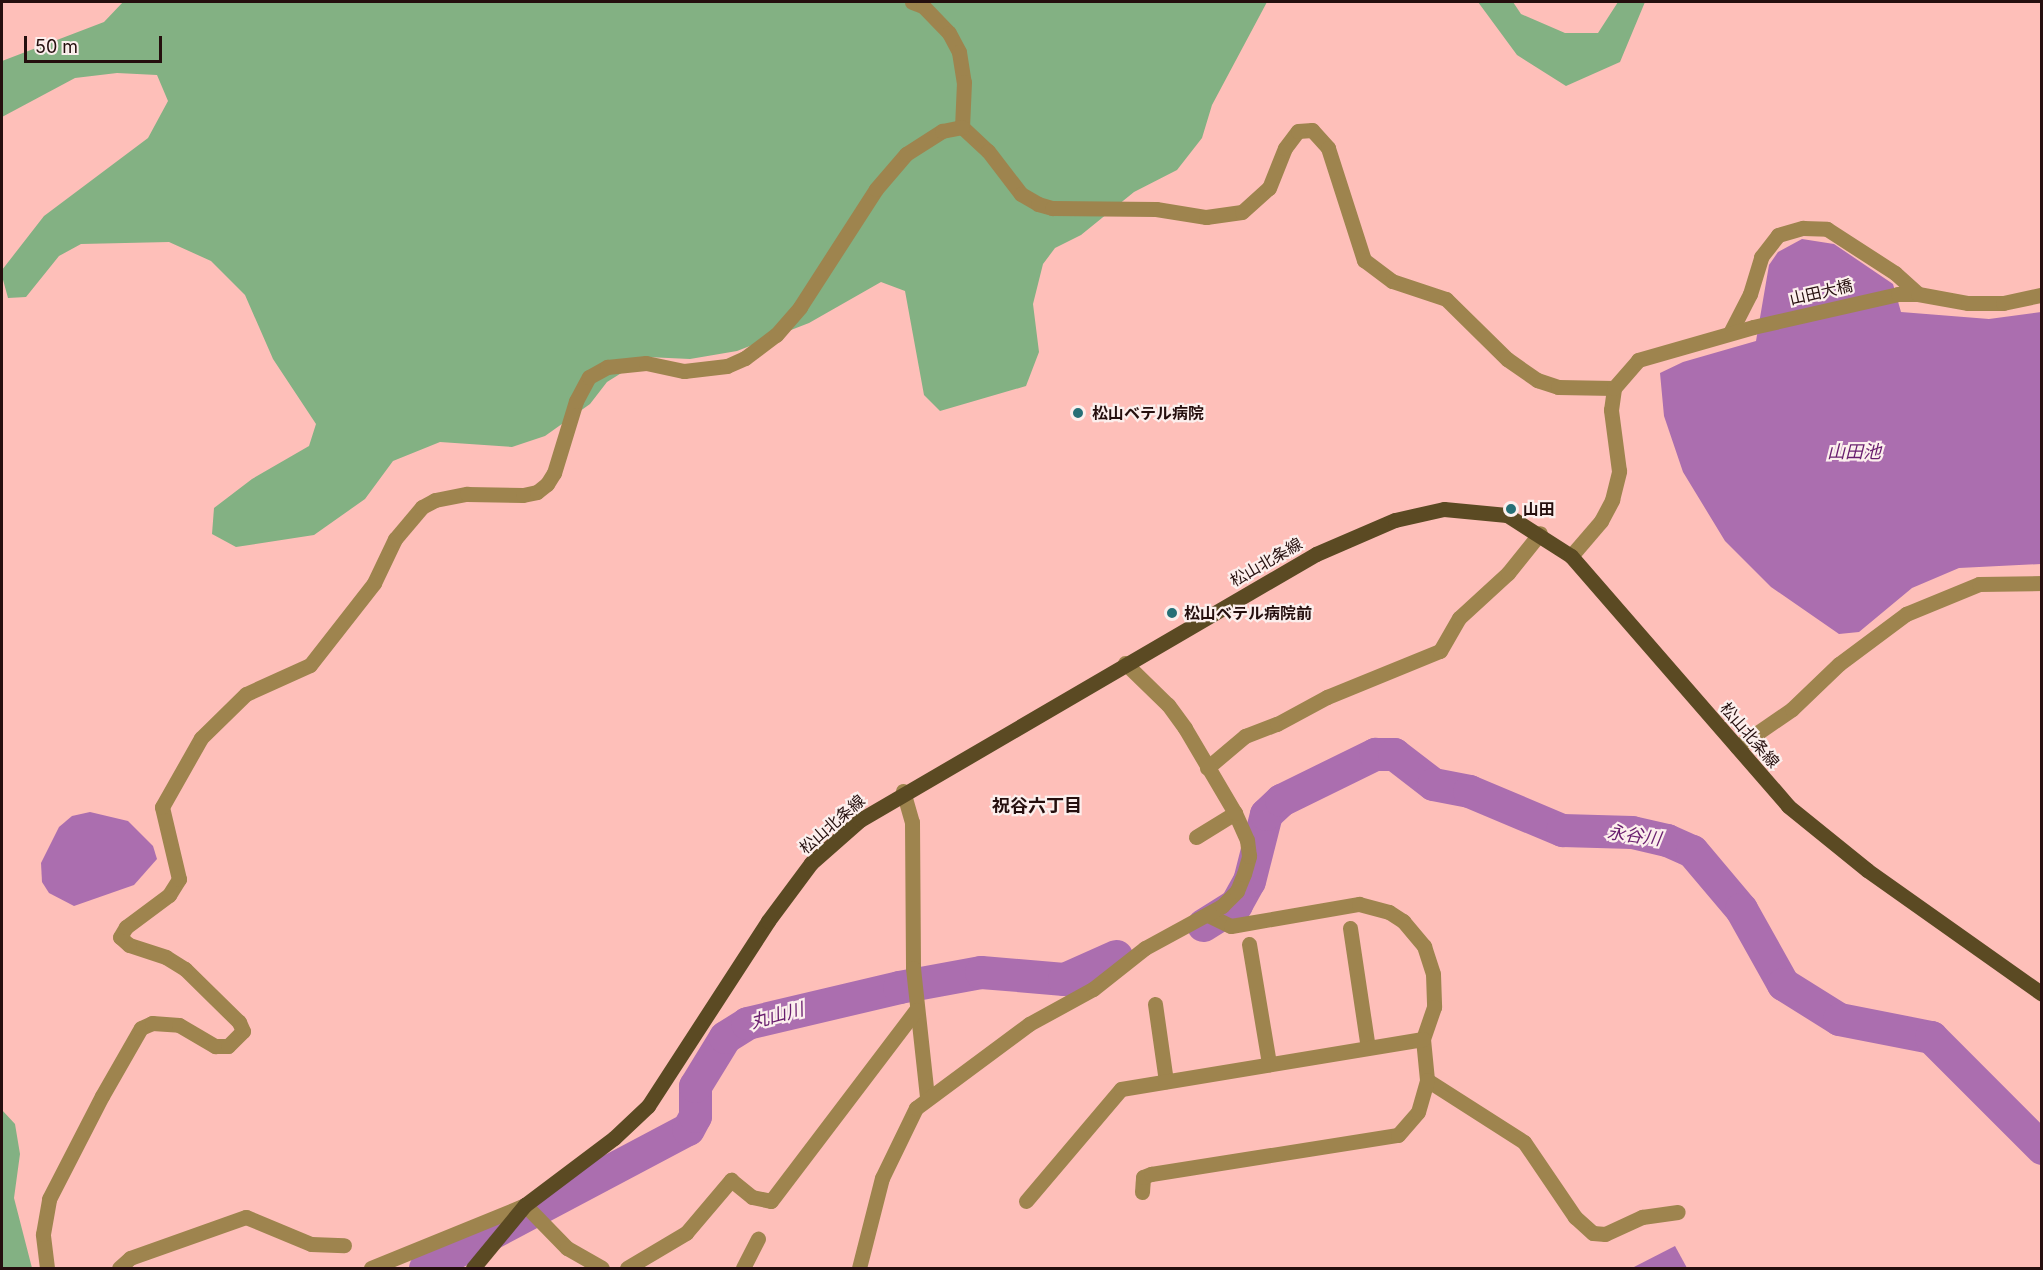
<!DOCTYPE html>
<meta charset="utf-8">
<style>
body{margin:0}
#map{position:relative;width:2043px;height:1270px;overflow:hidden;background:#febfb9;font-family:Inter,"Noto Sans JP",sans-serif}
div>[style]{position:absolute}
[style*='--x']{left:calc(var(--x)*1px);top:calc(var(--y)*1px);width:calc(var(--w)*1px);rotate:calc(var(--a)*1deg)}
.green>*{inset:0;background:#83b183}
.water>*{inset:0;background:#ab6eaf}
.river>*{height:33px;margin:-16.5px;padding:0 16.5px;transform-origin:16.5px;border-radius:16.5px;background:#ab6eaf}
.minor>*{height:15px;margin:-7.5px;padding:0 7.5px;transform-origin:7.5px;border-radius:7.5px;background:#9e844e}
.primary>*{height:15px;margin:-7.5px;padding:0 7.5px;transform-origin:7.5px;border-radius:7.5px;background:#5b4a23}
.dots>*{width:16px;height:16px;translate:-50% -50%;box-sizing:border-box;border:3px solid #fcefed;border-radius:50%}
span{translate:-50% -50%;white-space:nowrap;text-align:center;line-height:1.15;-webkit-text-stroke:4.5px #fcefed;paint-order:stroke}
.street-label{font-size:16px;color:#250f0e}
.poi-label{font-size:16px;color:#250f0e;font-weight:700}
.left{translate:0 -50%;text-align:left}
.water-label{font-size:18px;color:#681d6e;font-style:italic}
.neighbourhood-label{font-size:18px;color:#250f0e;font-weight:700}
.frame{position:absolute;inset:0;border:3px solid #250f0e;pointer-events:none}
.scale{position:absolute;left:24px;top:36px;width:138px;height:27px;box-sizing:border-box;border:3px solid #250f0e;border-top:0;padding-left:8px;font-size:18px;line-height:21px;white-space:nowrap;color:#250f0e;-webkit-text-stroke:4px #fcefed;paint-order:stroke}
</style>
<div id="map">
<div class="green">
<i style="clip-path:polygon(123px 2px,1267px 2px,1212px 105px,1202px 138px,1177px 170px,1134px 192px,1081px 235px,1055px 248px,1043px 264px,1033px 304px,1039px 352px,1026px 386px,940px 411px,924px 395px,905px 291px,881px 282px,809px 323px,737px 351px,690px 359px,647px 357px,607px 382px,590px 404px,545px 436px,512px 447px,440px 442px,393px 461px,365px 499px,314px 535px,236px 547px,212px 534px,214px 508px,252px 479px,309px 446px,316px 424px,273px 359px,245px 295px,211px 261px,169px 242px,81px 244px,59px 256px,26px 297px,8px 298px,2px 276px,2px 270px,44px 216px,148px 138px,168px 101px,157px 75px,117px 73px,75px 78px,2px 117px,2px 61px,104px 22px)"></i>
<i style="clip-path:polygon(1478px 2px,1513px 2px,1521px 14px,1565px 33px,1598px 33px,1618px 2px,1645px 2px,1620px 62px,1566px 86px,1517px 55px)"></i>
<i style="clip-path:polygon(2px 1110px,15px 1124px,20px 1154px,14px 1198px,32px 1268px,2px 1268px)"></i>
</div>
<div class="water">
<i style="clip-path:polygon(1802px 239px,1834px 244px,1893px 284px,1901px 312px,1989px 319px,2041px 312px,2041px 564px,1959px 568px,1912px 588px,1859px 632px,1839px 634px,1771px 587px,1725px 541px,1683px 472px,1664px 416px,1660px 373px,1683px 362px,1756px 341px,1769px 265px,1778px 252px)"></i>
<i style="clip-path:polygon(90px 812px,128px 821px,153px 846px,157px 859px,134px 885px,74px 906px,49px 893px,42px 882px,41px 863px,59px 827px,72px 816px)"></i>
<i style="clip-path:polygon(1675px 1246px,1687px 1268px,1632px 1268px)"></i>
</div>
<div class="river">
<i style="--x:1203;--y:925;--w:39;--a:-32"></i>
<i style="--x:1236;--y:904;--w:26;--a:-61"></i>
<i style="--x:1249;--y:881;--w:69;--a:-75.8"></i>
<i style="--x:1266;--y:814;--w:21;--a:-43"></i>
<i style="--x:1281;--y:800;--w:105;--a:-26.1"></i>
<i style="--x:1375;--y:754;--w:19;--a:0"></i>
<i style="--x:1394;--y:754;--w:49;--a:37.6"></i>
<i style="--x:1433;--y:784;--w:37;--a:11"></i>
<i style="--x:1469;--y:791;--w:101;--a:22.8"></i>
<i style="--x:1562;--y:830;--w:70;--a:1.6"></i>
<i style="--x:1632;--y:832;--w:36;--a:13"></i>
<i style="--x:1667;--y:840;--w:27;--a:24"></i>
<i style="--x:1692;--y:851;--w:76;--a:49.8"></i>
<i style="--x:1741;--y:909;--w:86;--a:60.8"></i>
<i style="--x:1783;--y:984;--w:66;--a:32"></i>
<i style="--x:1839;--y:1019;--w:94;--a:11.1"></i>
<i style="--x:1931;--y:1037;--w:157;--a:45"></i>
<i style="--x:425;--y:1268;--w:297;--a:-27.9"></i>
<i style="--x:688;--y:1129;--w:15;--a:-62"></i>
<i style="--x:695;--y:1116;--w:30;--a:-90"></i>
<i style="--x:695;--y:1086;--w:57;--a:-58.5"></i>
<i style="--x:725;--y:1037;--w:26;--a:-32"></i>
<i style="--x:747;--y:1023;--w:156;--a:-13.3"></i>
<i style="--x:899;--y:987;--w:83;--a:-10.4"></i>
<i style="--x:981;--y:972;--w:83;--a:4.8"></i>
<i style="--x:1064;--y:979;--w:57;--a:-23.9"></i>
</div>
<div class="minor">
<i style="--x:912;--y:2;--w:12;--a:20"></i>
<i style="--x:923;--y:6;--w:37;--a:46"></i>
<i style="--x:949;--y:33;--w:21;--a:62"></i>
<i style="--x:959;--y:52;--w:30;--a:81"></i>
<i style="--x:964;--y:82;--w:45;--a:92.5"></i>
<i style="--x:962;--y:127;--w:35;--a:43"></i>
<i style="--x:988;--y:151;--w:54;--a:52.5"></i>
<i style="--x:1021;--y:194;--w:20;--a:30"></i>
<i style="--x:1038;--y:204;--w:15;--a:16"></i>
<i style="--x:1052;--y:208;--w:104;--a:0.6"></i>
<i style="--x:1156;--y:209;--w:51;--a:9.1"></i>
<i style="--x:1206;--y:217;--w:36;--a:-8"></i>
<i style="--x:1242;--y:212;--w:36;--a:-42"></i>
<i style="--x:1269;--y:188;--w:43;--a:-68.2"></i>
<i style="--x:1285;--y:148;--w:21;--a:-53"></i>
<i style="--x:1298;--y:131;--w:14;--a:-4"></i>
<i style="--x:1312;--y:130;--w:24;--a:48"></i>
<i style="--x:1328;--y:148;--w:118;--a:72.2"></i>
<i style="--x:1364;--y:260;--w:35;--a:37"></i>
<i style="--x:1392;--y:281;--w:57;--a:18.4"></i>
<i style="--x:1446;--y:299;--w:86;--a:44.5"></i>
<i style="--x:1507;--y:359;--w:37;--a:35"></i>
<i style="--x:1537;--y:380;--w:22;--a:18"></i>
<i style="--x:1558;--y:387;--w:56;--a:1"></i>
<i style="--x:1730;--y:333;--w:44;--a:-62.9"></i>
<i style="--x:1750;--y:294;--w:39;--a:-73"></i>
<i style="--x:1761;--y:257;--w:28;--a:-52"></i>
<i style="--x:1778;--y:235;--w:26;--a:-16"></i>
<i style="--x:1803;--y:228;--w:24;--a:2"></i>
<i style="--x:1827;--y:229;--w:81;--a:32.9"></i>
<i style="--x:1895;--y:273;--w:31;--a:42"></i>
<i style="--x:1571;--y:556;--w:46;--a:-49.4"></i>
<i style="--x:1601;--y:521;--w:24;--a:-62"></i>
<i style="--x:1612;--y:500;--w:30;--a:-76"></i>
<i style="--x:1619;--y:471;--w:62;--a:-97.5"></i>
<i style="--x:1611;--y:410;--w:22;--a:-82"></i>
<i style="--x:1614;--y:388;--w:37;--a:-49"></i>
<i style="--x:1638;--y:360;--w:120;--a:-16"></i>
<i style="--x:1753;--y:327;--w:149;--a:-12.8"></i>
<i style="--x:1898;--y:294;--w:20;--a:0"></i>
<i style="--x:1918;--y:294;--w:51;--a:10.2"></i>
<i style="--x:1968;--y:303;--w:35;--a:0"></i>
<i style="--x:2003;--y:303;--w:40;--a:-12"></i>
<i style="--x:1737;--y:747;--w:67;--a:-34.6"></i>
<i style="--x:1792;--y:709;--w:65;--a:-43.8"></i>
<i style="--x:1839;--y:664;--w:84;--a:-36.7"></i>
<i style="--x:1906;--y:614;--w:79;--a:-22.3"></i>
<i style="--x:1979;--y:584;--w:63;--a:-0.9"></i>
<i style="--x:1207;--y:768;--w:50;--a:-40.1"></i>
<i style="--x:1245;--y:736;--w:34;--a:-21"></i>
<i style="--x:1277;--y:724;--w:57;--a:-28.4"></i>
<i style="--x:1327;--y:697;--w:122;--a:-22.2"></i>
<i style="--x:1440;--y:651;--w:38;--a:-60"></i>
<i style="--x:1459;--y:618;--w:67;--a:-42.6"></i>
<i style="--x:1508;--y:573;--w:51;--a:-51.3"></i>
<i style="--x:903;--y:791;--w:32;--a:74"></i>
<i style="--x:912;--y:822;--w:146;--a:89.6"></i>
<i style="--x:913;--y:968;--w:130;--a:83.8"></i>
<i style="--x:1196;--y:837;--w:46;--a:-31.6"></i>
<i style="--x:1208;--y:915;--w:25;--a:26"></i>
<i style="--x:1231;--y:926;--w:130;--a:-9.8"></i>
<i style="--x:1359;--y:904;--w:31;--a:15"></i>
<i style="--x:1389;--y:912;--w:17;--a:33"></i>
<i style="--x:1403;--y:921;--w:33;--a:50"></i>
<i style="--x:1424;--y:946;--w:29;--a:72"></i>
<i style="--x:1433;--y:974;--w:33;--a:88"></i>
<i style="--x:1434;--y:1007;--w:34;--a:109"></i>
<i style="--x:1423;--y:1039;--w:41;--a:84.4"></i>
<i style="--x:1427;--y:1080;--w:115;--a:32.6"></i>
<i style="--x:1524;--y:1142;--w:91;--a:55.8"></i>
<i style="--x:1575;--y:1217;--w:24;--a:42"></i>
<i style="--x:1593;--y:1233;--w:12;--a:5"></i>
<i style="--x:1605;--y:1234;--w:41;--a:-24.7"></i>
<i style="--x:1642;--y:1217;--w:36;--a:-8"></i>
<i style="--x:1350;--y:928;--w:121;--a:81.5"></i>
<i style="--x:1249;--y:944;--w:122;--a:80.5"></i>
<i style="--x:1155;--y:1004;--w:78;--a:81.9"></i>
<i style="--x:1142;--y:1192;--w:15;--a:-86"></i>
<i style="--x:1143;--y:1177;--w:9;--a:-21"></i>
<i style="--x:1151;--y:1174;--w:250;--a:-9"></i>
<i style="--x:1398;--y:1135;--w:30;--a:-49"></i>
<i style="--x:1418;--y:1112;--w:33;--a:-74"></i>
<i style="--x:1026;--y:1201;--w:147;--a:-49.7"></i>
<i style="--x:1121;--y:1089;--w:306;--a:-9.4"></i>
<i style="--x:47;--y:1268;--w:34;--a:-97"></i>
<i style="--x:43;--y:1234;--w:36;--a:-80"></i>
<i style="--x:49;--y:1199;--w:116;--a:-62.8"></i>
<i style="--x:102;--y:1096;--w:78;--a:-60.2"></i>
<i style="--x:141;--y:1028;--w:12;--a:-24"></i>
<i style="--x:152;--y:1023;--w:27;--a:4"></i>
<i style="--x:179;--y:1025;--w:42;--a:30.3"></i>
<i style="--x:215;--y:1046;--w:13;--a:0"></i>
<i style="--x:228;--y:1046;--w:21;--a:-45"></i>
<i style="--x:243;--y:1031;--w:10;--a:-114"></i>
<i style="--x:239;--y:1022;--w:76;--a:-135.5"></i>
<i style="--x:185;--y:969;--w:22;--a:-148"></i>
<i style="--x:166;--y:957;--w:39;--a:-162"></i>
<i style="--x:129;--y:945;--w:12;--a:-138"></i>
<i style="--x:120;--y:937;--w:12;--a:-59"></i>
<i style="--x:126;--y:927;--w:54;--a:-36.7"></i>
<i style="--x:169;--y:895;--w:19;--a:-58"></i>
<i style="--x:179;--y:879;--w:74;--a:-103.3"></i>
<i style="--x:162;--y:807;--w:79;--a:-60.5"></i>
<i style="--x:201;--y:738;--w:63;--a:-44.4"></i>
<i style="--x:246;--y:694;--w:70;--a:-24.4"></i>
<i style="--x:310;--y:665;--w:104;--a:-52"></i>
<i style="--x:374;--y:583;--w:49;--a:-64.5"></i>
<i style="--x:395;--y:539;--w:42;--a:-49.8"></i>
<i style="--x:422;--y:507;--w:15;--a:-28"></i>
<i style="--x:435;--y:500;--w:33;--a:-11"></i>
<i style="--x:467;--y:494;--w:56;--a:1"></i>
<i style="--x:523;--y:495;--w:14;--a:-12"></i>
<i style="--x:537;--y:492;--w:13;--a:-39"></i>
<i style="--x:547;--y:484;--w:13;--a:-58"></i>
<i style="--x:554;--y:473;--w:75;--a:-73"></i>
<i style="--x:576;--y:401;--w:27;--a:-62"></i>
<i style="--x:589;--y:377;--w:21;--a:-29"></i>
<i style="--x:607;--y:367;--w:39;--a:-6"></i>
<i style="--x:646;--y:363;--w:39;--a:12"></i>
<i style="--x:684;--y:371;--w:43;--a:-6.6"></i>
<i style="--x:727;--y:366;--w:20;--a:-24"></i>
<i style="--x:745;--y:358;--w:39;--a:-37"></i>
<i style="--x:776;--y:335;--w:37;--a:-49"></i>
<i style="--x:800;--y:307;--w:140;--a:-57.2"></i>
<i style="--x:876;--y:189;--w:46;--a:-49.4"></i>
<i style="--x:906;--y:154;--w:43;--a:-32.6"></i>
<i style="--x:942;--y:131;--w:20;--a:-11"></i>
<i style="--x:119;--y:1268;--w:15;--a:-42"></i>
<i style="--x:130;--y:1258;--w:123;--a:-19.5"></i>
<i style="--x:246;--y:1217;--w:70;--a:22.6"></i>
<i style="--x:311;--y:1244;--w:33;--a:2"></i>
<i style="--x:371;--y:1268;--w:166;--a:-22.2"></i>
<i style="--x:525;--y:1205;--w:60;--a:45.7"></i>
<i style="--x:567;--y:1248;--w:40;--a:29.7"></i>
<i style="--x:627;--y:1268;--w:69;--a:-30.7"></i>
<i style="--x:686;--y:1233;--w:70;--a:-49.7"></i>
<i style="--x:731;--y:1180;--w:27;--a:39"></i>
<i style="--x:752;--y:1197;--w:19;--a:12"></i>
<i style="--x:771;--y:1201;--w:240;--a:-52.8"></i>
<i style="--x:743;--y:1268;--w:33;--a:-63"></i>
<i style="--x:859;--y:1268;--w:93;--a:-75.7"></i>
<i style="--x:882;--y:1178;--w:78;--a:-64.1"></i>
<i style="--x:916;--y:1108;--w:141;--a:-36.6"></i>
<i style="--x:1029;--y:1024;--w:73;--a:-28.7"></i>
<i style="--x:1093;--y:989;--w:66;--a:-38.3"></i>
<i style="--x:1145;--y:948;--w:88;--a:-28.6"></i>
<i style="--x:1222;--y:906;--w:21;--a:-45"></i>
<i style="--x:1237;--y:891;--w:18;--a:-68"></i>
<i style="--x:1244;--y:874;--w:19;--a:-74"></i>
<i style="--x:1249;--y:856;--w:16;--a:-97"></i>
<i style="--x:1247;--y:840;--w:30;--a:-114"></i>
<i style="--x:1235;--y:813;--w:99;--a:-120.5"></i>
<i style="--x:1185;--y:728;--w:29;--a:-126"></i>
<i style="--x:1168;--y:705;--w:60;--a:-135.7"></i>
</div>
<div class="primary">
<i style="--x:473;--y:1268;--w:82;--a:-50.5"></i>
<i style="--x:525;--y:1205;--w:111;--a:-37"></i>
<i style="--x:614;--y:1138;--w:47;--a:-43.3"></i>
<i style="--x:648;--y:1106;--w:221;--a:-57"></i>
<i style="--x:768;--y:921;--w:72;--a:-53.4"></i>
<i style="--x:811;--y:863;--w:65;--a:-41.3"></i>
<i style="--x:860;--y:820;--w:528;--a:-30.26"></i>
<i style="--x:1316;--y:554;--w:86;--a:-23.3"></i>
<i style="--x:1395;--y:520;--w:50;--a:-12.7"></i>
<i style="--x:1444;--y:509;--w:63;--a:5.4"></i>
<i style="--x:1507;--y:515;--w:76;--a:32.6"></i>
<i style="--x:1571;--y:556;--w:331;--a:49"></i>
<i style="--x:1788;--y:806;--w:102;--a:39"></i>
<i style="--x:1867;--y:870;--w:214;--a:35.3"></i>
</div>
<div class="dots">
<i style="left:1078px;top:413px;background:#267077"></i>
<i style="left:1511px;top:509px;background:#267077"></i>
<i style="left:1172px;top:613px;background:#267077"></i>
</div>
<div class="street-label">
<span style="left:1821px;top:292px;rotate:-13deg">山田大橋</span>
<span style="left:1266px;top:562px;rotate:-30deg">松山北条線</span>
<span style="left:1750px;top:735px;rotate:49deg">松山北条線</span>
<span style="left:832px;top:824px;rotate:-41deg">松山北条線</span>
</div>
<div class="poi-label">
<span class="left" style="left:1092px;top:413px">松山ベテル病院</span>
<span class="left" style="left:1523px;top:509px">山田</span>
<span class="left" style="left:1184px;top:613px">松山ベテル病院前</span>
</div>
<div class="water-label">
<span style="left:1854px;top:452px">山田池</span>
<span style="left:1634px;top:836px;rotate:8deg">永谷川</span>
<span style="left:777px;top:1016px;rotate:-15deg">丸山川</span>
</div>
<div class="neighbourhood-label">
<span style="left:1037px;top:806px">祝谷六丁目</span>
</div>
<div class="frame"></div>
<div class="scale">50 m</div>
</div>
